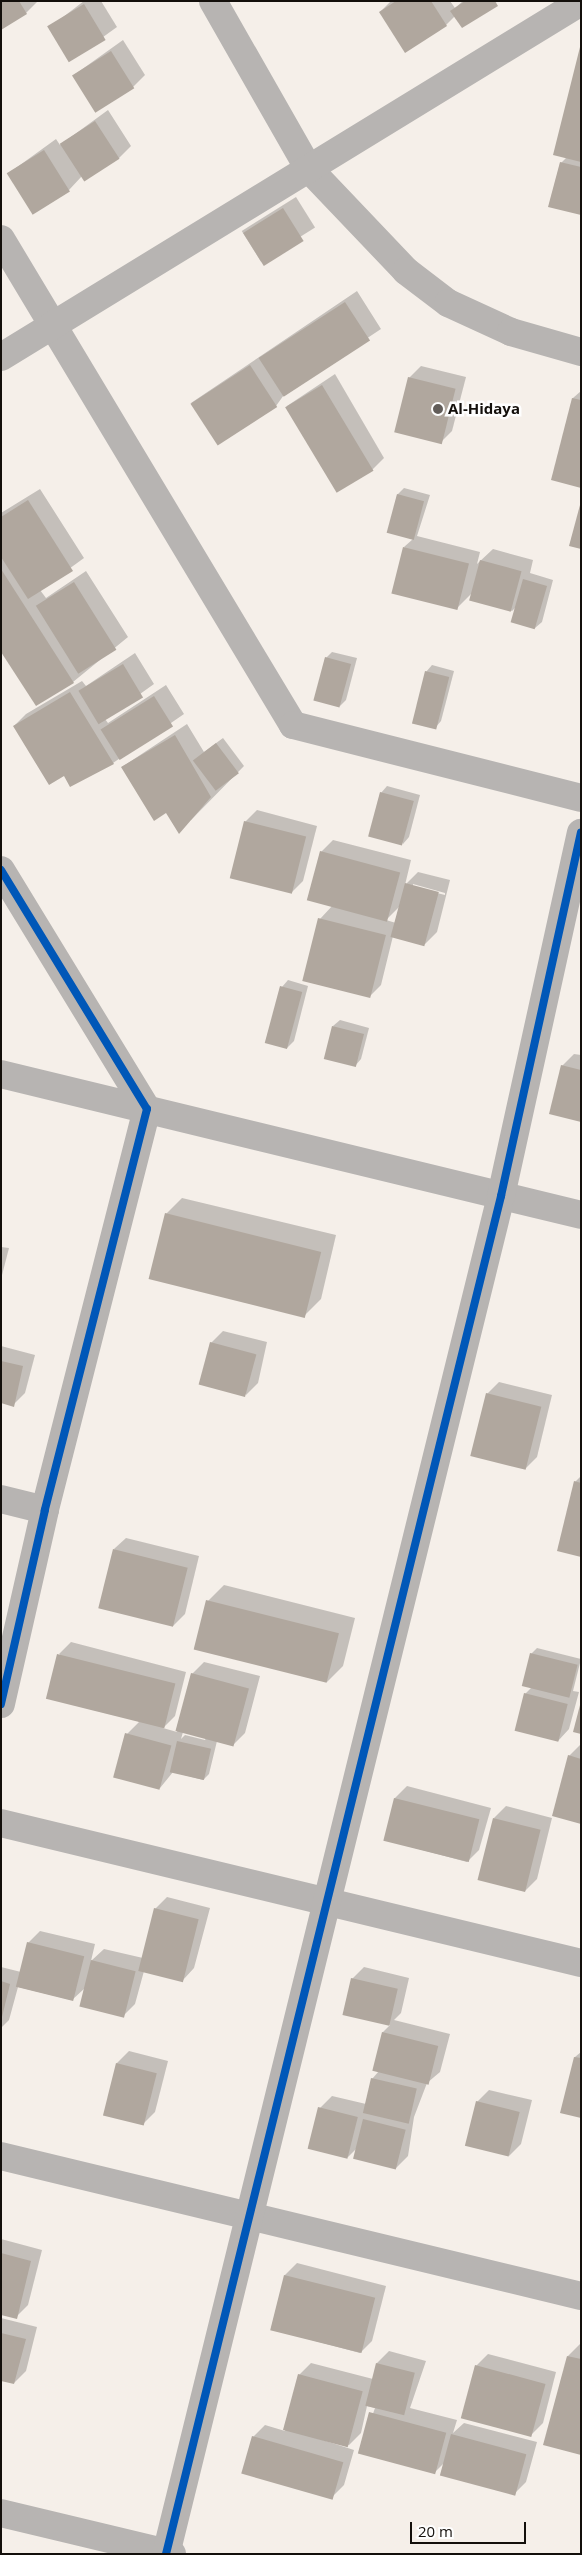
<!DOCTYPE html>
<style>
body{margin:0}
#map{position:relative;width:582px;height:2555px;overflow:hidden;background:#f5efe9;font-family:"Open Sans",sans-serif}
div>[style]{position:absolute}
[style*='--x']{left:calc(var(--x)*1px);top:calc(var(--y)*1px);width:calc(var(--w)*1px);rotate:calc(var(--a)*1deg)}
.shadow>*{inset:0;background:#0003;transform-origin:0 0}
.building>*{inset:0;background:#b0a79e;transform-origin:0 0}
.minor>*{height:28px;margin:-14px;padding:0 14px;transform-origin:14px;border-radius:14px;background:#b7b4b2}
.cycleway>*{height:8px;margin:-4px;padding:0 4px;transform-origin:4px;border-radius:4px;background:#0057b8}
.dots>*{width:14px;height:14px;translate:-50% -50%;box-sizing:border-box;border:2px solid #fefefe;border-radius:50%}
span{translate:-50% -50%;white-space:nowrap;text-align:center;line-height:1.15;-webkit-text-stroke:5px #fefefe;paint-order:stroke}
.poi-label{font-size:15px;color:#130f0b;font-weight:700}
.left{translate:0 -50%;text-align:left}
.frame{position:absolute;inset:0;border:2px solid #130f0b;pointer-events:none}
.scale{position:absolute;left:410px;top:2522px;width:116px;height:22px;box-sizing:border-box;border:2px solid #130f0b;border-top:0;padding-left:6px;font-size:15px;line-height:18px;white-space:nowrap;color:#130f0b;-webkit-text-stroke:4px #fefefe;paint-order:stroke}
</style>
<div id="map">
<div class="shadow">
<i style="clip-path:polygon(1px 1px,38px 1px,26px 13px)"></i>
<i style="clip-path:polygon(84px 1px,101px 1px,117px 27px,71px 60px,50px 27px)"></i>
<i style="clip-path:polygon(391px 1px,450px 1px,455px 8px,463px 1px,500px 1px,455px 16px,446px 25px,380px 12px)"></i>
<i style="clip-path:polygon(123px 40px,145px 75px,133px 87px,74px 75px)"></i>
<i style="clip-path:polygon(581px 50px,581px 214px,561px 163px,567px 157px)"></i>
<i style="clip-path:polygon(108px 110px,131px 146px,119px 158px,82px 176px,69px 190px,9px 173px,56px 139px,60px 145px)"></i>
<i style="left:296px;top:197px;width:36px;height:64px;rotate:58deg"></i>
<i style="clip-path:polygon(357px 291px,381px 329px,286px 392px,276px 406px,191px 403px)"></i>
<i style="clip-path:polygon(421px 366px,466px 377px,452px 431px,440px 443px,409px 378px)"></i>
<i style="clip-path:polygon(335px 374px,384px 458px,372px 470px,287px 406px)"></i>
<i style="clip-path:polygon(581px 391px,581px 486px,573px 398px)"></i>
<i style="clip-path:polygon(404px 488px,430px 495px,417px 536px,480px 552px,477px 564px,493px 549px,533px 560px,530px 573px,553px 580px,542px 622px,535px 628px,518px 605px,512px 611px,472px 593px,457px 608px,404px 547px,413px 539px,388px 532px,398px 494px)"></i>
<i style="clip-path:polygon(40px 489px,84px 558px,40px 590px,46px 598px,86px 571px,128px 637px,73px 682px,1px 650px,1px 513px)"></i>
<i style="clip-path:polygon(332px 652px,357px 658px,346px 700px,340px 706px,326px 658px)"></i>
<i style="clip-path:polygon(135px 653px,154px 684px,105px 719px,108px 723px,166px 685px,184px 714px,113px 763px,64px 775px,14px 726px,26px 714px,82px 681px,86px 686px)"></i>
<i style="clip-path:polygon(432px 665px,454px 671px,441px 721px,435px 728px,426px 672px)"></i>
<i style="clip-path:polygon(187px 724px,204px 752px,223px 738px,244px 766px,191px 820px,167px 811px,122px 767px)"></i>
<i style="clip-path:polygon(387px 786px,420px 795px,409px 837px,403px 844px,381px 793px)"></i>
<i style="clip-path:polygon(257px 810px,317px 826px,303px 881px,291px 893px,245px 822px)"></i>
<i style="clip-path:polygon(evenodd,333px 840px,411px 860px,405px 885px,418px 872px,450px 880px,437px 932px,425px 944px,393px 936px,381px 985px,369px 997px,320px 919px,333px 905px,321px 852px,333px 840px,413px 884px,445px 893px,445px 895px,413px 887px,413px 884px,333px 840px,401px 905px,396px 923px,386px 920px,401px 905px)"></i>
<i style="clip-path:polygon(288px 980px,308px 986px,294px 1041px,287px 1048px,282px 987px)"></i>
<i style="clip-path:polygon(340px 1020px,369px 1028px,361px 1059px,355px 1066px,333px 1026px)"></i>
<i style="clip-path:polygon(574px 1054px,581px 1055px,581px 1121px,562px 1066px)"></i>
<i style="clip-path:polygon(182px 1198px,336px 1235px,321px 1299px,305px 1315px,166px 1214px)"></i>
<i style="clip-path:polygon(1px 1247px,9px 1248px,1px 1279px)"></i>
<i style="clip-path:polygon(223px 1331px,267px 1342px,258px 1383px,246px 1395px,211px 1343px)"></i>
<i style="clip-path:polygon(1px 1346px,35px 1355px,25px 1393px,13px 1405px,1px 1402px)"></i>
<i style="clip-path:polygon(499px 1382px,552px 1395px,537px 1457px,525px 1469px,487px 1394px)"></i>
<i style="clip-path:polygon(581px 1476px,581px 1556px,575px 1482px)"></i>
<i style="clip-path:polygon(126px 1538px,199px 1556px,185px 1614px,173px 1626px,114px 1549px)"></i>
<i style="clip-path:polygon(224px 1585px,355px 1618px,343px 1666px,327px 1682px,208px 1601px)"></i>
<i style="clip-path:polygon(evenodd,71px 1642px,186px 1672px,175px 1716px,163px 1728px,177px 1732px,192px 1674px,204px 1662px,260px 1676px,245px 1733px,233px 1745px,217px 1741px,209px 1774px,203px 1780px,173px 1772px,160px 1788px,127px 1734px,139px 1722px,59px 1654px,71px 1642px,183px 1732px,206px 1738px,205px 1740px,185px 1735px,181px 1739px,183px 1732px)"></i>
<i style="clip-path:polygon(537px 1648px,581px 1659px,573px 1691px,579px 1692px,569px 1729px,558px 1741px,525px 1694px,531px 1688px,531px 1654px)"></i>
<i style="clip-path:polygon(581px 1744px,581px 1823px,569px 1756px)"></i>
<i style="clip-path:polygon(407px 1786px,491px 1808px,479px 1850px,467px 1862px,385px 1840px,395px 1798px)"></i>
<i style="clip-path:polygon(506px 1806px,552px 1818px,537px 1879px,525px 1891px,494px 1818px)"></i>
<i style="clip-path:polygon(167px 1897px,210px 1908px,194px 1968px,183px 1980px,144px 1971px,135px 2004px,123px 2016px,85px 1988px,72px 2000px,18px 1987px,9px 2020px,1px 2028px,1px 1967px,21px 1972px,28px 1943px,40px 1931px,95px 1944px,91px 1961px,104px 1949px,143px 1958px,155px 1909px)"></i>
<i style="clip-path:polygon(364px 1967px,409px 1978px,401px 2013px,394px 2020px,450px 2034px,440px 2072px,427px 2083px,414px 2117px,408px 2156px,396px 2168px,358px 2147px,348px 2157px,320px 2108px,332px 2096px,366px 2104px,372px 2079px,379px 2071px,374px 2070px,383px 2032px,390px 2025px,344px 2014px,352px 1979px)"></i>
<i style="clip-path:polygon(129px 2051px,168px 2061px,155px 2112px,143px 2124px,105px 2114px,117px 2063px)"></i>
<i style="clip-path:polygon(581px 2052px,581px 2117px,575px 2057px)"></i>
<i style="clip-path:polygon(489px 2090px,532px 2100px,521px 2144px,509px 2156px,477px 2102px)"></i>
<i style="clip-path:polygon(1px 2239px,42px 2250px,28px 2305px,16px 2317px,1px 2314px)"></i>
<i style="clip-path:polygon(297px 2263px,386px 2286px,372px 2341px,360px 2353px,271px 2329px,285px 2275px)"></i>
<i style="clip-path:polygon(1px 2318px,37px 2327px,26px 2371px,14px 2383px,1px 2379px)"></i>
<i style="clip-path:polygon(580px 2344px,581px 2345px,581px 2453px,568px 2356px)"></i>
<i style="clip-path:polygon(389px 2351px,426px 2361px,410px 2408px,457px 2420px,453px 2433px,464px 2423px,537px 2442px,526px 2482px,514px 2494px,445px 2462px,434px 2473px,359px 2453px,375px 2408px,367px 2406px,361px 2433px,349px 2445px,307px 2435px,354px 2450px,344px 2485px,332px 2497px,253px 2437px,265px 2425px,285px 2431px,299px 2375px,311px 2363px,373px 2379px,377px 2363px)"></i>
<i style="clip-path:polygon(488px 2354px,556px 2372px,543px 2423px,531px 2435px,476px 2366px)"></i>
</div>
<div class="building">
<i style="clip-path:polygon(1px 1px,19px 1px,27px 14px,1px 30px)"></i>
<i style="clip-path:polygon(396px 1px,431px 1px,447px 26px,405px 53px,379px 12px)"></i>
<i style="clip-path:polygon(465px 1px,495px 1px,498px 6px,462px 28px,450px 11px)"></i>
<i style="left:84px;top:4px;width:42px;height:43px;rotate:59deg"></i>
<i style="clip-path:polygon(580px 47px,581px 47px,581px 162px,553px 155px)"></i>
<i style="left:111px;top:51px;width:44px;height:46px;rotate:58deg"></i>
<i style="left:95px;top:121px;width:45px;height:42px;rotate:57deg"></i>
<i style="left:44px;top:150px;width:49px;height:44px;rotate:58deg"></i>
<i style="clip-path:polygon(560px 162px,581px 167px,581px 215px,548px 207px)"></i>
<i style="left:283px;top:208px;width:39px;height:47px;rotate:58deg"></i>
<i style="left:345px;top:302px;width:46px;height:103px;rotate:57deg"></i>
<i style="left:250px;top:365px;width:50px;height:71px;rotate:57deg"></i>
<i style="left:408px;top:377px;width:49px;height:57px;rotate:14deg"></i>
<i style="left:322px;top:385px;width:100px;height:43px;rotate:59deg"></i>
<i style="clip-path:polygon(572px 398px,581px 400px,581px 488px,551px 480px)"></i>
<i style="left:397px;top:494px;width:28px;height:40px;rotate:15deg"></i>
<i style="clip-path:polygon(28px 500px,73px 571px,28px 599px,1px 557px,1px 517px)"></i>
<i style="clip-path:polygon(580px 505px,581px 505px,581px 549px,569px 546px)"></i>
<i style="left:403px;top:547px;width:68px;height:48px;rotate:14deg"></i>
<i style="left:480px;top:560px;width:43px;height:42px;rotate:15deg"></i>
<i style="clip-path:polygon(1px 569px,74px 683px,36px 706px,1px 652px)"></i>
<i style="left:523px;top:579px;width:25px;height:45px;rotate:16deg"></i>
<i style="left:74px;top:582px;width:80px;height:45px;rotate:58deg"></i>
<i style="left:325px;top:657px;width:27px;height:45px;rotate:15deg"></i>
<i style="left:123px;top:664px;width:39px;height:52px;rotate:59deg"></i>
<i style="left:425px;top:671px;width:25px;height:54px;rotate:14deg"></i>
<i style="clip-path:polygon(70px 692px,114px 764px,70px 787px,64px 776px,49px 785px,13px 726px)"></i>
<i style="left:154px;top:696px;width:36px;height:63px;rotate:58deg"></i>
<i style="clip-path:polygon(175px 735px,211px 797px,179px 834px,166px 813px,154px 821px,121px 767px)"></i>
<i style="left:216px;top:743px;width:38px;height:29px;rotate:53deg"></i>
<i style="left:380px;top:792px;width:35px;height:46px;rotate:15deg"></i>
<i style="left:244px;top:821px;width:64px;height:59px;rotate:14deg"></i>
<i style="left:320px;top:851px;width:83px;height:51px;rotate:15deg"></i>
<i style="left:405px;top:883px;width:35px;height:56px;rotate:15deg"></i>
<i style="left:318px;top:918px;width:70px;height:65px;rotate:14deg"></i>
<i style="left:280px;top:986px;width:23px;height:59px;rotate:15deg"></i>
<i style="left:332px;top:1026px;width:33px;height:34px;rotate:14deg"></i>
<i style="clip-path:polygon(561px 1065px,581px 1070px,581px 1122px,549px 1114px)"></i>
<i style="left:165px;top:1213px;width:161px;height:68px;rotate:14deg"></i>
<i style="left:210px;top:1342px;width:48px;height:44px;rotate:15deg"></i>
<i style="clip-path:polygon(1px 1361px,23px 1366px,14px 1407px,1px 1403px)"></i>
<i style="left:486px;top:1393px;width:57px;height:65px;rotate:14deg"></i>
<i style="clip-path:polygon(574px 1481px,581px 1483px,581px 1557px,557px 1551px)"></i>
<i style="left:113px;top:1549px;width:77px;height:61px;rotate:14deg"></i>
<i style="left:206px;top:1600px;width:137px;height:51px;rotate:14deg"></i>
<i style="left:530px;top:1653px;width:49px;height:34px;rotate:14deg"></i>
<i style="left:57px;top:1654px;width:122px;height:46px;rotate:14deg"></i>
<i style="left:191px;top:1673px;width:60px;height:60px;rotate:15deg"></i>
<i style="left:524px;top:1693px;width:45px;height:39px;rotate:14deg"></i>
<i style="clip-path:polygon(580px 1705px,581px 1705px,581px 1734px,573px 1732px)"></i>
<i style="left:125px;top:1733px;width:48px;height:46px;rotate:15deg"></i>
<i style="left:177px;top:1741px;width:35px;height:32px;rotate:13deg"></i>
<i style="clip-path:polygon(568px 1755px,581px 1759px,581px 1824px,552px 1816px)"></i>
<i style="left:394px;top:1798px;width:88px;height:44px;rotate:14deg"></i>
<i style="left:493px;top:1818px;width:49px;height:64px;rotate:14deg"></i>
<i style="left:154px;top:1908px;width:46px;height:65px;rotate:14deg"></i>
<i style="left:27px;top:1942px;width:59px;height:46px;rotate:14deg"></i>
<i style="left:91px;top:1960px;width:46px;height:48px;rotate:14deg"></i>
<i style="left:351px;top:1978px;width:48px;height:38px;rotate:13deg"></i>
<i style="clip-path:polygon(1px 1981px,10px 1984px,2px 2017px,1px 2017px)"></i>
<i style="left:382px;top:2032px;width:58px;height:40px;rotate:14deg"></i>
<i style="clip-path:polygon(574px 2057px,581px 2058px,581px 2118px,560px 2113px)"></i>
<i style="left:116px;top:2063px;width:42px;height:54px;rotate:14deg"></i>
<i style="left:371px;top:2078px;width:47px;height:36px;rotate:13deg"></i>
<i style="left:476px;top:2101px;width:45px;height:46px;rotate:14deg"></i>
<i style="left:318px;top:2107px;width:41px;height:43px;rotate:14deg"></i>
<i style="left:363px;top:2119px;width:44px;height:41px;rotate:14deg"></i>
<i style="clip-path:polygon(1px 2253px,31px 2261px,17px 2319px,1px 2315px)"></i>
<i style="left:284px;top:2275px;width:94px;height:57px;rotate:14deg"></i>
<i style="clip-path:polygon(1px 2333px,26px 2339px,14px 2384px,1px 2381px)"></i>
<i style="clip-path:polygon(567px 2356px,581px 2359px,581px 2455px,543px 2445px)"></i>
<i style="left:376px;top:2363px;width:40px;height:44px;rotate:14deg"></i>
<i style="left:475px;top:2365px;width:73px;height:55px;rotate:15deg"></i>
<i style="left:298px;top:2374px;width:67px;height:58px;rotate:15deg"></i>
<i style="left:369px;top:2412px;width:80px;height:43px;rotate:15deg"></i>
<i style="left:451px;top:2434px;width:78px;height:43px;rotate:15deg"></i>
<i style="left:252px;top:2436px;width:95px;height:39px;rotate:16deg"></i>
</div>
<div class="minor">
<i style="--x:213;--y:1;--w:193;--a:60.3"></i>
<i style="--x:309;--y:169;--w:141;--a:46.4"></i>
<i style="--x:406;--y:271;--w:53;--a:37.3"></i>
<i style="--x:448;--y:303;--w:69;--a:24.7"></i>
<i style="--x:511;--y:332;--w:73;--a:15.9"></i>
<i style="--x:1;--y:239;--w:567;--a:59"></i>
<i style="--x:293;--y:725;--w:297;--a:14.2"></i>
<i style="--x:1;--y:357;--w:680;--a:-31.47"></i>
<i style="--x:1;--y:870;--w:280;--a:58.6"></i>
<i style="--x:147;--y:1109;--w:414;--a:104.3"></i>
<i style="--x:45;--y:1510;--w:199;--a:102.8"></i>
<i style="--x:1;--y:1074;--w:597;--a:13.66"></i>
<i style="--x:1;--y:1499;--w:45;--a:14"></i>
<i style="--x:1;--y:1823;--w:597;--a:13.57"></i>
<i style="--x:1;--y:2156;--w:597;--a:13.57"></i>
<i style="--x:1;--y:2513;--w:176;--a:13.5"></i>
<i style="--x:166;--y:2554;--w:1399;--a:-76.14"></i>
<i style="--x:501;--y:1196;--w:372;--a:-77.6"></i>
</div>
<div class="cycleway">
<i style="--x:1;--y:870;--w:280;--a:58.6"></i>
<i style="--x:147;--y:1109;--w:414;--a:104.3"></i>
<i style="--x:45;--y:1510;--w:199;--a:102.8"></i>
<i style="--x:166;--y:2554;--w:1399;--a:-76.14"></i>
<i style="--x:501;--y:1196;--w:372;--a:-77.6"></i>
</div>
<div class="dots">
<i style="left:438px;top:409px;background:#625d59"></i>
</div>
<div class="poi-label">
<span class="left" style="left:448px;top:409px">Al-Hidaya</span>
</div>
<div class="frame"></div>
<div class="scale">20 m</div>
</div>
